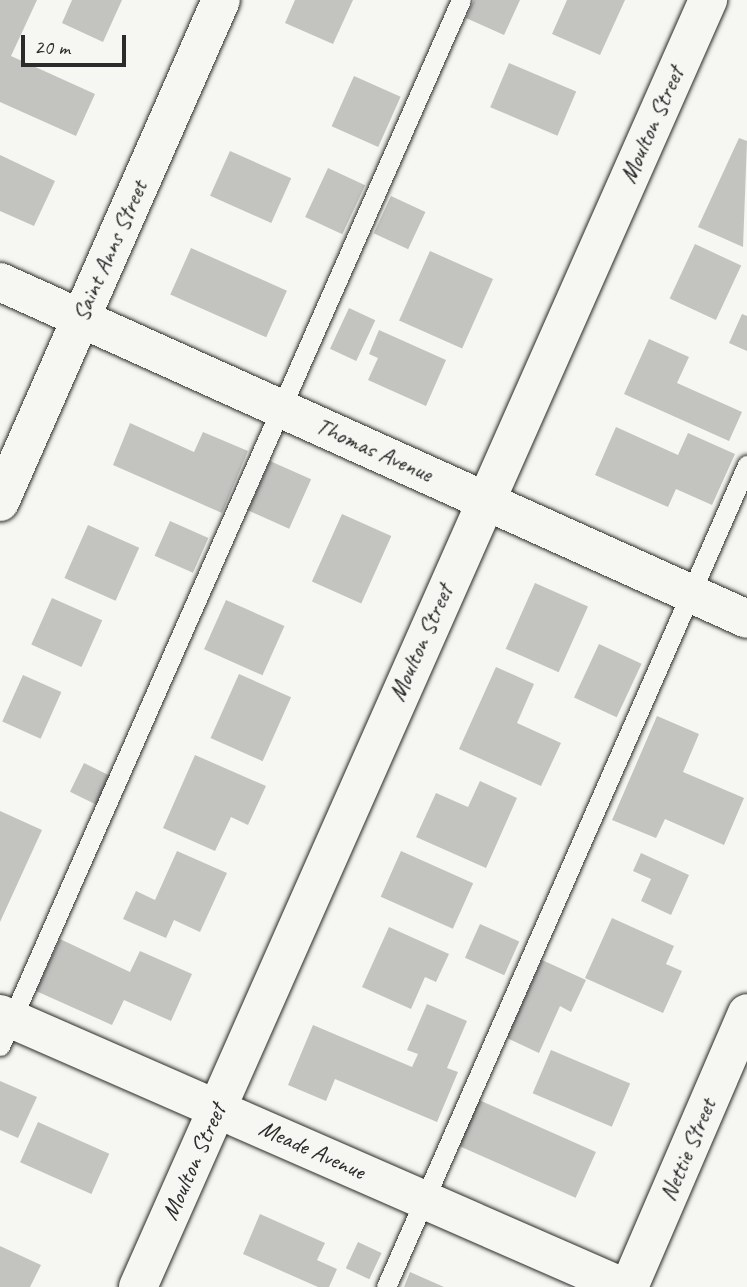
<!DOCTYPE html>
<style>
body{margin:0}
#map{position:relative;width:747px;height:1287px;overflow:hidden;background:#f6f6f2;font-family:Caveat,sans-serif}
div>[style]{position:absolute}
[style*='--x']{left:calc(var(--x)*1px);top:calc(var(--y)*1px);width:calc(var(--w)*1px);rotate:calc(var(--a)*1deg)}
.building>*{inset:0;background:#c3c3c0;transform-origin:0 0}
.roads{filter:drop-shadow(0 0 2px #2b2b2b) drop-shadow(0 0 2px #2b2b2b)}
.lane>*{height:19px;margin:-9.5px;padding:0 9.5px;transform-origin:9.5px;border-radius:9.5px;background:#f6f6f2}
.street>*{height:38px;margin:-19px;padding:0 19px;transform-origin:19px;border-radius:19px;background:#f6f6f2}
span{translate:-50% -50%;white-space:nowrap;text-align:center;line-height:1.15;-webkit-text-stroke:5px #f6f6f2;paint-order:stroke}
.street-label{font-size:24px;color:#2b2b2b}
.scale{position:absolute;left:21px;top:35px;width:105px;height:32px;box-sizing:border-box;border:4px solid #2b2b2b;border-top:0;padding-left:9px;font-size:21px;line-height:24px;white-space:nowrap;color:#2b2b2b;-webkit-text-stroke:5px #f6f6f2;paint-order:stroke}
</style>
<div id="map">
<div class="building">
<i style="clip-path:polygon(0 0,37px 0,11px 56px,95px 94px,76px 136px,0 102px)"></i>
<i style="clip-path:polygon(72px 0,122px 0,103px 42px,62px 23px)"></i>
<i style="clip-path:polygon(295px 0,353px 0,333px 44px,285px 23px)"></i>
<i style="clip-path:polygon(474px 0,520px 0,504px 35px,466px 18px)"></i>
<i style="clip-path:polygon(567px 0,625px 0,600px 55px,552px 34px)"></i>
<i style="left:509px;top:63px;width:73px;height:48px;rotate:23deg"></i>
<i style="left:354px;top:76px;width:51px;height:55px;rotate:24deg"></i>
<i style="clip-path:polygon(739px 138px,747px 141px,743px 247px,698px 227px)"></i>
<i style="left:230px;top:151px;width:67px;height:49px;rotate:24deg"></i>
<i style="clip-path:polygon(0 155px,55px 181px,34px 226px,0 211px)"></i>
<i style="left:328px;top:168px;width:41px;height:54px;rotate:25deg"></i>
<i style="left:391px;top:196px;width:38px;height:41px;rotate:25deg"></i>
<i style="left:695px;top:244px;width:51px;height:60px;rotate:25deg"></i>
<i style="left:191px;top:248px;width:105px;height:51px;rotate:24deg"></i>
<i style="left:430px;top:251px;width:69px;height:76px;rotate:24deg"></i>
<i style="left:349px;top:308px;width:29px;height:45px;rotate:25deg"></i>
<i style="clip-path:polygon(742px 314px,747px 316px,747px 351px,729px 343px)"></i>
<i style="clip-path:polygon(379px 330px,446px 360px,426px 406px,368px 380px,378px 358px,369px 354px)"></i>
<i style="clip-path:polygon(649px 339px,689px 357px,677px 383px,742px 412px,729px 441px,624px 394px)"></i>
<i style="clip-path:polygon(130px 423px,194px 452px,203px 432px,248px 451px,222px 513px,113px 465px)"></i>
<i style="clip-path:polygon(616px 427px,678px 455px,688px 433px,735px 454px,712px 505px,676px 489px,668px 507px,595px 475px)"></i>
<i style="left:270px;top:461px;width:45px;height:54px;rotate:24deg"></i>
<i style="left:342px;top:514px;width:54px;height:74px;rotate:24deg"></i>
<i style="left:170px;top:521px;width:42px;height:38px;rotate:24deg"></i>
<i style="left:88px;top:525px;width:56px;height:58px;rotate:24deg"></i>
<i style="left:535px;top:583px;width:58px;height:72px;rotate:24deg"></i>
<i style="left:52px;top:598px;width:55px;height:51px;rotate:24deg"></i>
<i style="left:226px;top:600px;width:64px;height:54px;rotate:24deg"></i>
<i style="left:599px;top:644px;width:47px;height:59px;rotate:25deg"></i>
<i style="clip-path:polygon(496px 667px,534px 684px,517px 723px,561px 743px,541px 786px,459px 749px)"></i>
<i style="left:239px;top:674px;width:57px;height:70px;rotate:24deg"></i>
<i style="left:23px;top:675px;width:42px;height:51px;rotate:24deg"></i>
<i style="clip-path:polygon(657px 716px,699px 734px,683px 772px,744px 798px,724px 845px,665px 819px,656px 838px,612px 820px)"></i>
<i style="clip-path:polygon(195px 755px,266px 786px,248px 825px,231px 817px,215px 851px,163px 828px)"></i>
<i style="left:84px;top:763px;width:30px;height:32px;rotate:26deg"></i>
<i style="clip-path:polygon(480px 781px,517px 798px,486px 868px,416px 837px,436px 793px,468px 807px)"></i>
<i style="clip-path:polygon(0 811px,42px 830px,0 922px)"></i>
<i style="clip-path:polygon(177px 851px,227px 873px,200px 932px,174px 920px,166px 938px,123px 919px,136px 891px,155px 900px)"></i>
<i style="left:401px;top:851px;width:79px;height:50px;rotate:24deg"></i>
<i style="clip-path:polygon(641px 853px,689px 875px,671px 915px,641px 901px,651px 879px,633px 871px)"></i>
<i style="clip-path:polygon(612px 918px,674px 946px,666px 964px,682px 971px,663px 1013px,585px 978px)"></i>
<i style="left:480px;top:924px;width:43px;height:37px;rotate:24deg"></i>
<i style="clip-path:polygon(389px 927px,449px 954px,436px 982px,425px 977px,411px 1009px,362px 987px)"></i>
<i style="clip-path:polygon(60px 939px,130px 972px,140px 951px,192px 974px,171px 1021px,124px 1000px,112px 1025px,36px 991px)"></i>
<i style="clip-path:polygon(542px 960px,586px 980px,571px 1012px,560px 1006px,539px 1053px,507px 1038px)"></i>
<i style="clip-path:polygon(427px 1004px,467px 1021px,447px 1068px,458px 1072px,437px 1122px,335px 1079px,326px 1101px,288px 1085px,313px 1025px,412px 1067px,418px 1054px,407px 1050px)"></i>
<i style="left:551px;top:1050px;width:86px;height:47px;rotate:23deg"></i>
<i style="clip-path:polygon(0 1081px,37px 1097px,18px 1138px,0 1130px)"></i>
<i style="left:479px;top:1100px;width:128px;height:50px;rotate:24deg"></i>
<i style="left:38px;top:1122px;width:78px;height:44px;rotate:24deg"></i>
<i style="clip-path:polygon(260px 1214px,325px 1243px,317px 1260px,337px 1269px,329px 1287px,318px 1287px,243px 1254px)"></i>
<i style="left:358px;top:1242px;width:26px;height:29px;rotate:25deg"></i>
<i style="clip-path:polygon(0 1246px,41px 1265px,30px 1287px,0 1287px)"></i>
<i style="clip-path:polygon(410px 1272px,444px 1287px,404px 1287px)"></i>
</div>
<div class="roads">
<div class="lane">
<i style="--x:0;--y:1046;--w:1143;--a:-66.22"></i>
<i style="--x:386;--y:1287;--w:898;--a:-66.29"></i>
</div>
<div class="street">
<i style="--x:0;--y:282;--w:819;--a:24.28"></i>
<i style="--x:0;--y:502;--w:548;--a:-66.24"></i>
<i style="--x:0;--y:1014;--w:680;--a:23.66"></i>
<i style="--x:138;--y:1287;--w:1408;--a:-66.11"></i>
<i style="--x:629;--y:1287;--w:298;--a:-66.7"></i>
</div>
</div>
<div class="street-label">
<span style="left:652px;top:125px;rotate:-66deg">Moulton Street</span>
<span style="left:110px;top:251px;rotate:-66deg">Saint Anns Street</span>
<span style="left:374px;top:450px;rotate:24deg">Thomas Avenue</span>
<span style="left:421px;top:643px;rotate:-66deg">Moulton Street</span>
<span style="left:312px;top:1150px;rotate:24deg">Meade Avenue</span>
<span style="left:688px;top:1150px;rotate:-67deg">Nettie Street</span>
<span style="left:194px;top:1162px;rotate:-66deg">Moulton Street</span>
</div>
<div class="scale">20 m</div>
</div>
